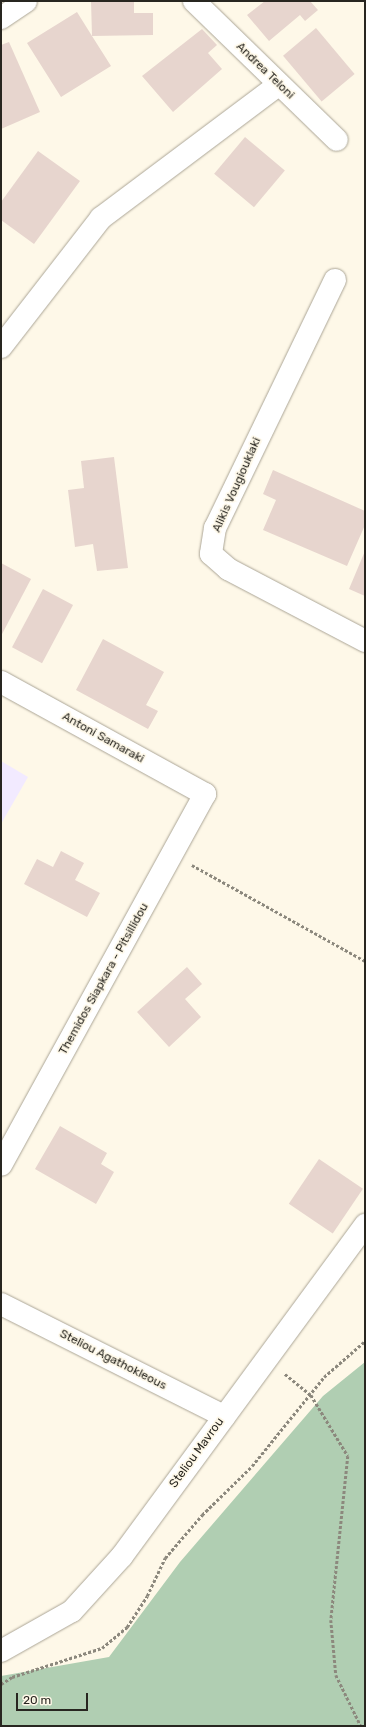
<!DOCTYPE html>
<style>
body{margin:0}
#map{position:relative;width:366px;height:1727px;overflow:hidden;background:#fef8e8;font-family:Rubik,sans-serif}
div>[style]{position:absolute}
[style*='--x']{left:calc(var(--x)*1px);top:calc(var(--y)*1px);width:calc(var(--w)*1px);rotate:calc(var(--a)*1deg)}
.industrial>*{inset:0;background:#f2eaff}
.green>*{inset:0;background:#b0ceb2}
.building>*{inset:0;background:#e7d5ce;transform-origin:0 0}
.path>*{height:2.5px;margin-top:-1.25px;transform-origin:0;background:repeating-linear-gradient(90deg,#8c887d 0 3px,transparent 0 5px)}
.roads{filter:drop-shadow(0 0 1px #aba596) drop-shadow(0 0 1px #aba596)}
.street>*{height:22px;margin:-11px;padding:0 11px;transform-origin:11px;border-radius:11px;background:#fff}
span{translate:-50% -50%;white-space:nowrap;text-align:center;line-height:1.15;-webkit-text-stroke:3.5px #fef8e8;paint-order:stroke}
.street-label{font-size:12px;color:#282620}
.frame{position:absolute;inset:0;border:2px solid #282620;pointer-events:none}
.scale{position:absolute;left:16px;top:1693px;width:72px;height:18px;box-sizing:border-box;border:2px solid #282620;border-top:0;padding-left:5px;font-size:12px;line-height:14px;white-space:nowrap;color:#282620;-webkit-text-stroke:3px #fef8e8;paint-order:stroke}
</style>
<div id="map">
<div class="industrial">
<i style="clip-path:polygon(1px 761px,28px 777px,1px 824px)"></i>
</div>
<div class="green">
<i style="clip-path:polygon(365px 1362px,365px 1726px,1px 1726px,1px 1676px,109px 1657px,180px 1562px,323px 1396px)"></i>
</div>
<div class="building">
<i style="clip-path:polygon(91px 1px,134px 1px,134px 13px,153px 13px,153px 35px,92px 36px,111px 66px,61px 97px,27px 43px,77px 12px,92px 36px)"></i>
<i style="clip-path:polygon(265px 1px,310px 1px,318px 10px,305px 21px,300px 15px,269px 41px,247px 15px)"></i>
<i style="left:316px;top:28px;width:60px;height:43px;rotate:50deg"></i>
<i style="clip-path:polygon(202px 29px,217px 45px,208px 53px,222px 69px,173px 112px,142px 76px)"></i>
<i style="clip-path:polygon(9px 42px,40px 112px,1px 129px,1px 45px)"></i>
<i style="left:245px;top:137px;width:52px;height:48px;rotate:40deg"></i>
<i style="clip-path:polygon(38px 151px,80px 181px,34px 244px,1px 220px,1px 202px)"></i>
<i style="clip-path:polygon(114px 457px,128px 568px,97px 571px,93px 544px,75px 547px,68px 490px,84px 488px,81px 461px)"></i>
<i style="clip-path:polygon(273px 470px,365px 511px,365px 525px,347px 566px,263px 530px,276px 500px,263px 494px)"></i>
<i style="clip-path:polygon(365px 551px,365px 596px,349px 589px)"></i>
<i style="clip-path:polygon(1px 563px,31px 579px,1px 636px)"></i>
<i style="left:43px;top:589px;width:34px;height:66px;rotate:28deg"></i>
<i style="clip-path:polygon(103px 639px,164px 672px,146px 705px,158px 711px,148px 729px,76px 690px)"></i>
<i style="clip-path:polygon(61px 851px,84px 863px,75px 880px,100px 893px,87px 917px,24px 884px,37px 859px,53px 867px)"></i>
<i style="clip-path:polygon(187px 967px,202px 984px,185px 999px,201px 1017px,169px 1047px,137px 1012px)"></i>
<i style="clip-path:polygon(60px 1126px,107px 1153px,101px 1164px,114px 1172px,96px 1204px,35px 1169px)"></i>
<i style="left:319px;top:1159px;width:53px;height:54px;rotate:34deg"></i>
</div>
<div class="path">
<i style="--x:192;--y:865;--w:198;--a:29"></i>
<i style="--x:285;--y:1374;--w:33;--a:39"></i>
<i style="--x:311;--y:1395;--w:71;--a:58.8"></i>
<i style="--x:348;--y:1456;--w:165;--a:95.9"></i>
<i style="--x:331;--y:1620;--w:55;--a:84.8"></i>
<i style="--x:336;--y:1675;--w:57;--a:63.9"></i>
<i style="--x:1;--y:1684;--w:13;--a:-32"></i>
<i style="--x:12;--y:1677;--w:95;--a:-17.9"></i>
<i style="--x:102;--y:1648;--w:33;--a:-40"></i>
<i style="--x:127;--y:1627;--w:37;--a:-57"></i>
<i style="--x:147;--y:1596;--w:42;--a:-64.7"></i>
<i style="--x:165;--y:1558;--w:57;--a:-49.3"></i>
<i style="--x:202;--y:1515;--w:70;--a:-44.4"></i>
<i style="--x:252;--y:1466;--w:114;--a:-51"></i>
<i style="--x:324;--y:1377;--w:55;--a:-41.3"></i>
</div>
<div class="roads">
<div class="street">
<i style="--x:194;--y:1;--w:199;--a:44.2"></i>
<i style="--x:1;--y:18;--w:30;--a:-34"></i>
<i style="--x:335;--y:280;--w:276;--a:115.8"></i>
<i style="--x:215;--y:528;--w:26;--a:99"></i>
<i style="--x:211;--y:554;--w:23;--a:41"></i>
<i style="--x:228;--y:569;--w:155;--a:27.7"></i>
<i style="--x:1;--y:347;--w:163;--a:-52.2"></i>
<i style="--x:101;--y:218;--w:221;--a:-36.9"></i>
<i style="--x:1;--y:682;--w:233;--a:28.8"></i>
<i style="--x:205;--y:794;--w:423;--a:118.8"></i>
<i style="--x:1;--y:1304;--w:250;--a:26.7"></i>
<i style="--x:1;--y:1651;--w:81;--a:-29.4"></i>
<i style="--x:72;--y:1611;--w:74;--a:-47.7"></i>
<i style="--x:122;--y:1556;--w:411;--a:-53.7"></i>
</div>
</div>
<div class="street-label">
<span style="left:265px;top:71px;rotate:44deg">Andrea Teloni</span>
<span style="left:237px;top:485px;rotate:-66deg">Alikis Vougiouklaki</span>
<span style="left:103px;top:738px;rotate:29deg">Antoni Samaraki</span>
<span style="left:104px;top:979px;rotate:-61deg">Themidos Siapkara - Pitsillidou</span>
<span style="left:113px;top:1360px;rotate:27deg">Steliou Agathokleous</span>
<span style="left:197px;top:1453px;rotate:-54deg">Steliou Mavrou</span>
</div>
<div class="frame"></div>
<div class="scale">20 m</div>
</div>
